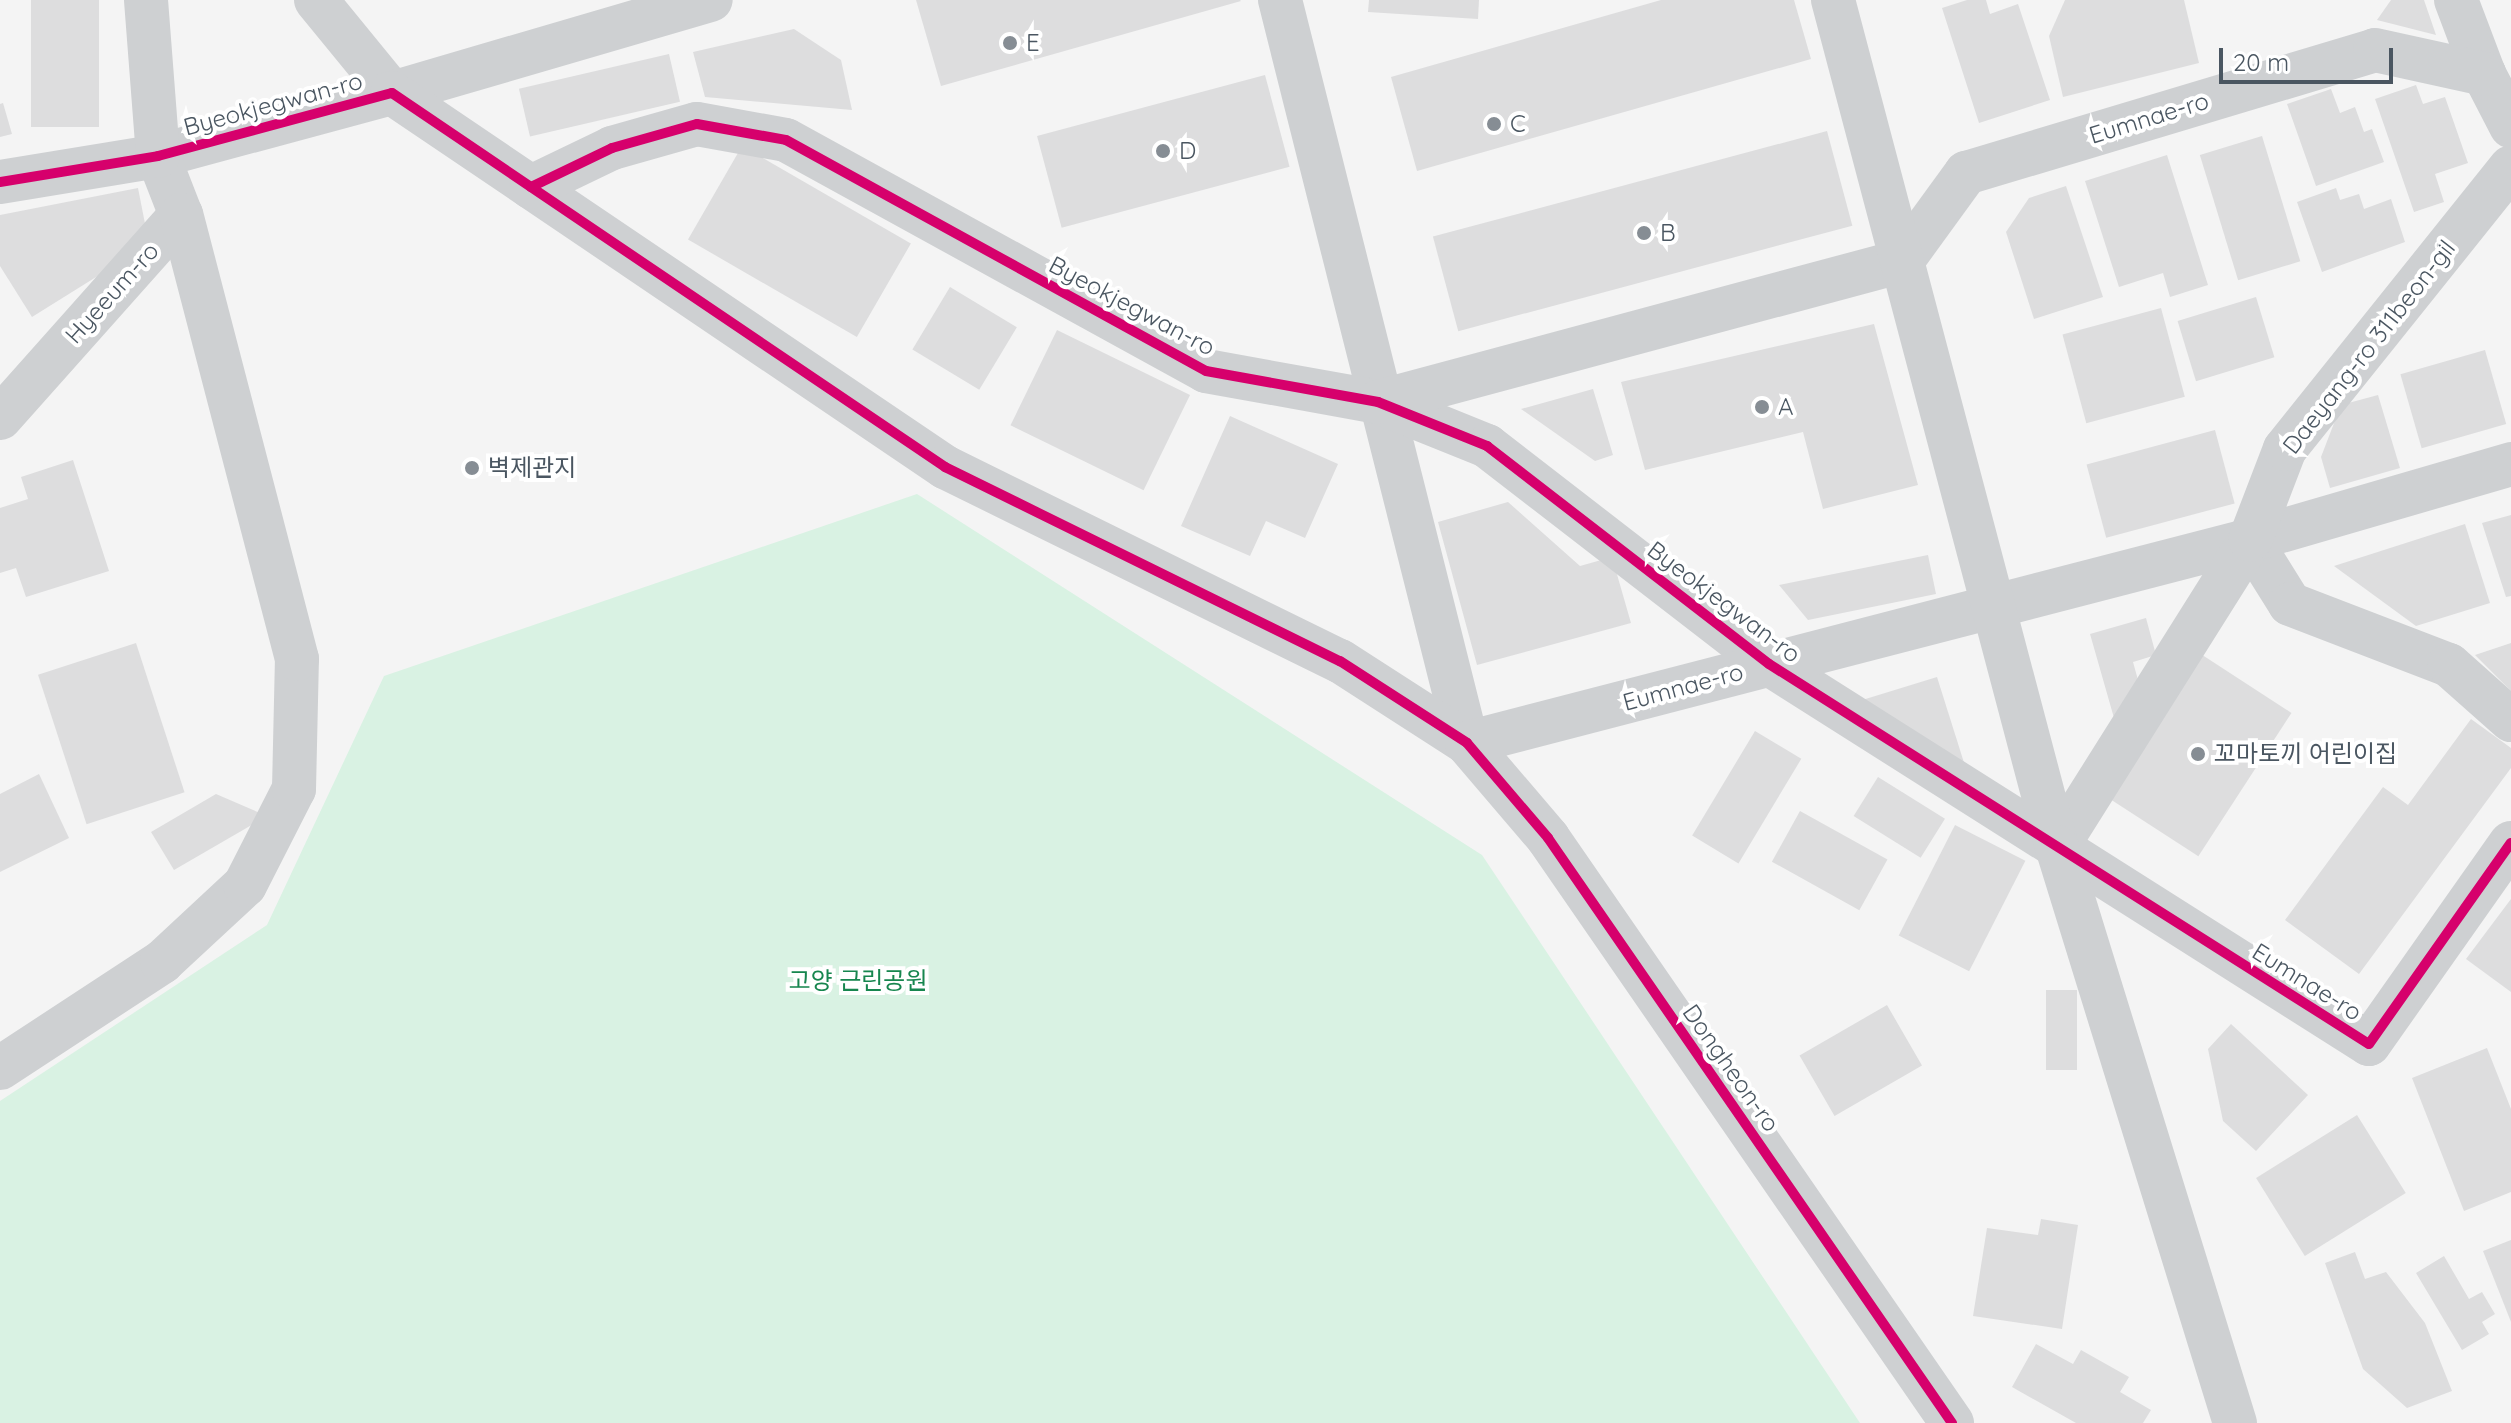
<!DOCTYPE html>
<meta charset="utf-8">
<style>
body{margin:0}
#map{position:relative;width:2511px;height:1423px;overflow:hidden;background:#f4f4f4;font-family:Quicksand,"Noto Sans KR",sans-serif}
div>[style]{position:absolute}
[style*='--x']{left:calc(var(--x)*1px);top:calc(var(--y)*1px);width:calc(var(--w)*1px);rotate:calc(var(--a)*1deg)}
.green>*{inset:0;background:#d9f2e3}
.building>*{inset:0;background:#ddddde;transform-origin:0 0}
.minor>*{height:44px;margin:-22px;padding:0 22px;transform-origin:22px;border-radius:22px;background:#ced0d2}
.tertiary>*{height:44px;margin:-22px;padding:0 22px;transform-origin:22px;border-radius:22px;background:#ced0d2}
.cycleway>*{height:10px;margin:-5px;padding:0 5px;transform-origin:5px;border-radius:5px;background:#d6006c}
.dots>*{width:22px;height:22px;translate:-50% -50%;box-sizing:border-box;border:4px solid #fff;border-radius:50%}
span{translate:-50% -50%;white-space:nowrap;text-align:center;line-height:1.15;-webkit-text-stroke:8px #fff;paint-order:stroke}
.poi-label{font-size:24px;color:#4a5661}
.left{translate:0 -50%;text-align:left}
.street-label{font-size:24px;color:#4a5661}
.park-label{font-size:24px;color:#17864f}
.scale{position:absolute;left:2219px;top:48px;width:174px;height:36px;box-sizing:border-box;border:4px solid #4a5661;border-top:0;padding-left:10px;font-size:24px;line-height:28px;white-space:nowrap;color:#4a5661;-webkit-text-stroke:6px #fff;paint-order:stroke}
</style>
<div id="map">
<div class="green">
<i style="clip-path:polygon(917px 494px,1482px 855px,1860px 1423px,0 1423px,0 1101px,267px 925px,384px 676px)"></i>
</div>
<div class="building">
<i style="left:31px;top:0;width:68px;height:127px"></i>
<i style="clip-path:polygon(916px 0,1240px 0,1241px 1px,941px 86px)"></i>
<i style="clip-path:polygon(1369px 0,1479px 0,1478px 19px,1368px 12px)"></i>
<i style="clip-path:polygon(1661px 0,1794px 0,1811px 59px,1417px 171px,1391px 77px)"></i>
<i style="clip-path:polygon(1967px 0,1986px 0,1990px 14px,2018px 4px,2050px 100px,1979px 123px,1942px 8px)"></i>
<i style="clip-path:polygon(2065px 0,2184px 0,2199px 63px,2063px 97px,2049px 36px)"></i>
<i style="clip-path:polygon(2391px 0,2424px 0,2436px 35px,2377px 20px)"></i>
<i style="clip-path:polygon(794px 29px,841px 60px,852px 110px,705px 97px,693px 52px)"></i>
<i style="left:669px;top:54px;width:49px;height:154px;rotate:77deg"></i>
<i style="left:1265px;top:75px;width:95px;height:236px;rotate:75deg"></i>
<i style="clip-path:polygon(2416px 85px,2423px 104px,2445px 97px,2468px 163px,2435px 174px,2444px 202px,2414px 212px,2375px 99px)"></i>
<i style="clip-path:polygon(2331px 89px,2340px 113px,2355px 107px,2364px 132px,2372px 129px,2384px 162px,2316px 186px,2287px 104px)"></i>
<i style="clip-path:polygon(3px 103px,12px 134px,0 137px,0 104px)"></i>
<i style="left:1827px;top:131px;width:98px;height:408px;rotate:75deg"></i>
<i style="left:2262px;top:136px;width:131px;height:65px;rotate:73deg"></i>
<i style="left:742px;top:146px;width:195px;height:108px;rotate:30deg"></i>
<i style="clip-path:polygon(2167px 155px,2208px 285px,2170px 297px,2163px 273px,2119px 287px,2085px 181px)"></i>
<i style="clip-path:polygon(2066px 186px,2103px 297px,2034px 319px,2006px 232px,2029px 198px)"></i>
<i style="clip-path:polygon(138px 188px,149px 244px,32px 317px,0 266px,0 215px)"></i>
<i style="clip-path:polygon(2336px 188px,2340px 200px,2359px 194px,2364px 209px,2391px 199px,2405px 242px,2322px 272px,2297px 202px)"></i>
<i style="left:950px;top:287px;width:78px;height:73px;rotate:31deg"></i>
<i style="left:2256px;top:297px;width:63px;height:82px;rotate:73deg"></i>
<i style="left:2161px;top:308px;width:92px;height:102px;rotate:75deg"></i>
<i style="clip-path:polygon(1874px 324px,1918px 485px,1823px 509px,1803px 432px,1645px 470px,1621px 382px)"></i>
<i style="left:1057px;top:330px;width:148px;height:106px;rotate:26deg"></i>
<i style="left:2485px;top:350px;width:77px;height:88px;rotate:74deg"></i>
<i style="clip-path:polygon(1593px 389px,1613px 455px,1595px 461px,1521px 409px)"></i>
<i style="clip-path:polygon(2378px 395px,2400px 468px,2330px 488px,2321px 457px,2341px 405px)"></i>
<i style="clip-path:polygon(1230px 416px,1338px 464px,1305px 538px,1266px 521px,1250px 556px,1181px 526px)"></i>
<i style="left:2215px;top:430px;width:76px;height:133px;rotate:75deg"></i>
<i style="clip-path:polygon(73px 460px,109px 571px,26px 597px,16px 568px,0 573px,0 508px,28px 499px,21px 477px)"></i>
<i style="clip-path:polygon(1508px 502px,1580px 566px,1612px 557px,1631px 623px,1477px 665px,1438px 522px)"></i>
<i style="clip-path:polygon(2511px 515px,2511px 596px,2506px 597px,2482px 523px)"></i>
<i style="clip-path:polygon(2465px 524px,2490px 603px,2416px 626px,2334px 566px)"></i>
<i style="clip-path:polygon(1928px 555px,1936px 594px,1808px 620px,1779px 585px)"></i>
<i style="clip-path:polygon(2146px 618px,2156px 655px,2133px 662px,2138px 680px,2114px 718px,2090px 634px)"></i>
<i style="left:136px;top:643px;width:157px;height:103px;rotate:72deg"></i>
<i style="clip-path:polygon(2511px 643px,2511px 691px,2475px 655px)"></i>
<i style="left:2190px;top:647px;width:121px;height:171px;rotate:33deg"></i>
<i style="clip-path:polygon(1937px 677px,1966px 769px,1859px 701px)"></i>
<i style="clip-path:polygon(2471px 719px,2511px 748px,2511px 768px,2359px 974px,2285px 920px,2383px 787px,2408px 805px)"></i>
<i style="left:1755px;top:731px;width:54px;height:122px;rotate:31deg"></i>
<i style="clip-path:polygon(39px 774px,69px 838px,0 872px,0 794px)"></i>
<i style="left:1878px;top:777px;width:79px;height:46px;rotate:32deg"></i>
<i style="clip-path:polygon(216px 794px,267px 816px,174px 870px,151px 832px)"></i>
<i style="left:1800px;top:811px;width:100px;height:58px;rotate:29deg"></i>
<i style="left:1955px;top:825px;width:79px;height:124px;rotate:27deg"></i>
<i style="clip-path:polygon(2511px 899px,2511px 992px,2466px 959px)"></i>
<i style="left:2046px;top:990px;width:31px;height:80px"></i>
<i style="left:1887px;top:1005px;width:70px;height:101px;rotate:60deg"></i>
<i style="clip-path:polygon(2231px 1024px,2308px 1095px,2256px 1151px,2223px 1121px,2208px 1049px)"></i>
<i style="clip-path:polygon(2487px 1048px,2511px 1109px,2511px 1192px,2464px 1211px,2412px 1078px)"></i>
<i style="left:2357px;top:1115px;width:92px;height:119px;rotate:58deg"></i>
<i style="clip-path:polygon(2041px 1219px,2078px 1225px,2062px 1329px,1973px 1316px,1987px 1228px,2038px 1235px)"></i>
<i style="clip-path:polygon(2511px 1240px,2511px 1322px,2483px 1251px)"></i>
<i style="clip-path:polygon(2355px 1252px,2365px 1279px,2386px 1272px,2425px 1323px,2452px 1391px,2407px 1408px,2363px 1369px,2325px 1263px)"></i>
<i style="clip-path:polygon(2444px 1256px,2469px 1299px,2482px 1292px,2495px 1314px,2482px 1322px,2489px 1334px,2462px 1350px,2416px 1273px)"></i>
<i style="clip-path:polygon(2036px 1344px,2073px 1364px,2081px 1350px,2129px 1377px,2120px 1392px,2151px 1410px,2143px 1423px,2076px 1423px,2012px 1387px)"></i>
</div>
<div class="minor">
<i style="--x:316;--y:0;--w:120;--a:50.7"></i>
<i style="--x:392;--y:93;--w:332;--a:-16.3"></i>
<i style="--x:1280;--y:0;--w:766;--a:75.87"></i>
<i style="--x:2456;--y:0;--w:79;--a:69.3"></i>
<i style="--x:2484;--y:74;--w:59;--a:62.6"></i>
<i style="--x:0;--y:182;--w:160;--a:-9.3"></i>
<i style="--x:158;--y:156;--w:242;--a:-15.1"></i>
<i style="--x:392;--y:93;--w:668;--a:34.07"></i>
<i style="--x:945;--y:467;--w:440;--a:26.2"></i>
<i style="--x:1340;--y:661;--w:151;--a:32.8"></i>
<i style="--x:1467;--y:743;--w:125;--a:49.5"></i>
<i style="--x:1548;--y:838;--w:711;--a:55.37"></i>
<i style="--x:531;--y:187;--w:90;--a:-25.7"></i>
<i style="--x:612;--y:148;--w:88;--a:-15.8"></i>
<i style="--x:697;--y:124;--w:90;--a:10.2"></i>
<i style="--x:786;--y:140;--w:479;--a:28.8"></i>
<i style="--x:1206;--y:371;--w:175;--a:10.2"></i>
<i style="--x:1378;--y:402;--w:118;--a:22"></i>
<i style="--x:1487;--y:446;--w:356;--a:37.7"></i>
<i style="--x:1769;--y:664;--w:710;--a:32.35"></i>
<i style="--x:2369;--y:1044;--w:246;--a:-54.8"></i>
<i style="--x:1378;--y:402;--w:543;--a:-15.06"></i>
<i style="--x:1902;--y:261;--w:109;--a:-54"></i>
<i style="--x:1966;--y:173;--w:427;--a:-16.7"></i>
<i style="--x:2375;--y:50;--w:112;--a:12.4"></i>
<i style="--x:0;--y:418;--w:272;--a:-48.3"></i>
<i style="--x:181;--y:215;--w:63;--a:-111.3"></i>
<i style="--x:158;--y:156;--w:156;--a:-94.4"></i>
<i style="--x:2250;--y:540;--w:75;--a:58"></i>
<i style="--x:2290;--y:604;--w:170;--a:21"></i>
<i style="--x:2449;--y:665;--w:83;--a:41.6"></i>
<i style="--x:1467;--y:743;--w:809;--a:-14.53"></i>
<i style="--x:2250;--y:540;--w:272;--a:-16.2"></i>
<i style="--x:2057;--y:847;--w:363;--a:-57.8"></i>
<i style="--x:2250;--y:540;--w:97;--a:-69"></i>
<i style="--x:2285;--y:449;--w:361;--a:-51.3"></i>
<i style="--x:0;--y:1068;--w:194;--a:-33.2"></i>
<i style="--x:162;--y:962;--w:113;--a:-42.9"></i>
<i style="--x:245;--y:885;--w:108;--a:-63"></i>
<i style="--x:294;--y:789;--w:130;--a:-88.7"></i>
<i style="--x:297;--y:659;--w:459;--a:-104.6"></i>
</div>
<div class="tertiary">
<i style="--x:1833;--y:0;--w:876;--a:75.19"></i>
<i style="--x:2057;--y:847;--w:603;--a:72.83"></i>
</div>
<div class="cycleway">
<i style="--x:0;--y:182;--w:160;--a:-9.3"></i>
<i style="--x:158;--y:156;--w:242;--a:-15.1"></i>
<i style="--x:392;--y:93;--w:668;--a:34.07"></i>
<i style="--x:945;--y:467;--w:440;--a:26.2"></i>
<i style="--x:1340;--y:661;--w:151;--a:32.8"></i>
<i style="--x:1467;--y:743;--w:125;--a:49.5"></i>
<i style="--x:1548;--y:838;--w:711;--a:55.37"></i>
<i style="--x:531;--y:187;--w:90;--a:-25.7"></i>
<i style="--x:612;--y:148;--w:88;--a:-15.8"></i>
<i style="--x:697;--y:124;--w:90;--a:10.2"></i>
<i style="--x:786;--y:140;--w:479;--a:28.8"></i>
<i style="--x:1206;--y:371;--w:175;--a:10.2"></i>
<i style="--x:1378;--y:402;--w:118;--a:22"></i>
<i style="--x:1487;--y:446;--w:356;--a:37.7"></i>
<i style="--x:1769;--y:664;--w:710;--a:32.35"></i>
<i style="--x:2369;--y:1044;--w:246;--a:-54.8"></i>
</div>
<div class="dots">
<i style="left:1010px;top:43px;background:#868d94"></i>
<i style="left:1494px;top:124px;background:#868d94"></i>
<i style="left:1163px;top:151px;background:#868d94"></i>
<i style="left:1644px;top:233px;background:#868d94"></i>
<i style="left:1762px;top:407px;background:#868d94"></i>
<i style="left:472px;top:468px;background:#868d94"></i>
<i style="left:2198px;top:754px;background:#868d94"></i>
</div>
<div class="poi-label">
<span class="left" style="left:1026px;top:43px">E</span>
<span class="left" style="left:1510px;top:124px">C</span>
<span class="left" style="left:1179px;top:151px">D</span>
<span class="left" style="left:1660px;top:233px">B</span>
<span class="left" style="left:1778px;top:407px">A</span>
<span class="left" style="left:488px;top:468px">벽제관지</span>
<span class="left" style="left:2214px;top:754px">꼬마토끼 어린이집</span>
</div>
<div class="street-label">
<span style="left:273px;top:104px;rotate:-15deg">Byeokjegwan-ro</span>
<span style="left:2149px;top:118px;rotate:-17deg">Eumnae-ro</span>
<span style="left:112px;top:293px;rotate:-48deg">Hyeeum-ro</span>
<span style="left:1132px;top:306px;rotate:28deg">Byeokjegwan-ro</span>
<span style="left:2369px;top:347px;rotate:-52deg">Daeyang-ro 311beon-gil</span>
<span style="left:1724px;top:602px;rotate:37deg">Byeokjegwan-ro</span>
<span style="left:1683px;top:687px;rotate:-15deg">Eumnae-ro</span>
<span style="left:2307px;top:982px;rotate:32deg">Eumnae-ro</span>
<span style="left:1731px;top:1068px;rotate:55deg">Dongheon-ro</span>
</div>
<div class="park-label">
<span style="left:858px;top:981px">고양 근린공원</span>
</div>
<div class="scale">20 m</div>
</div>
